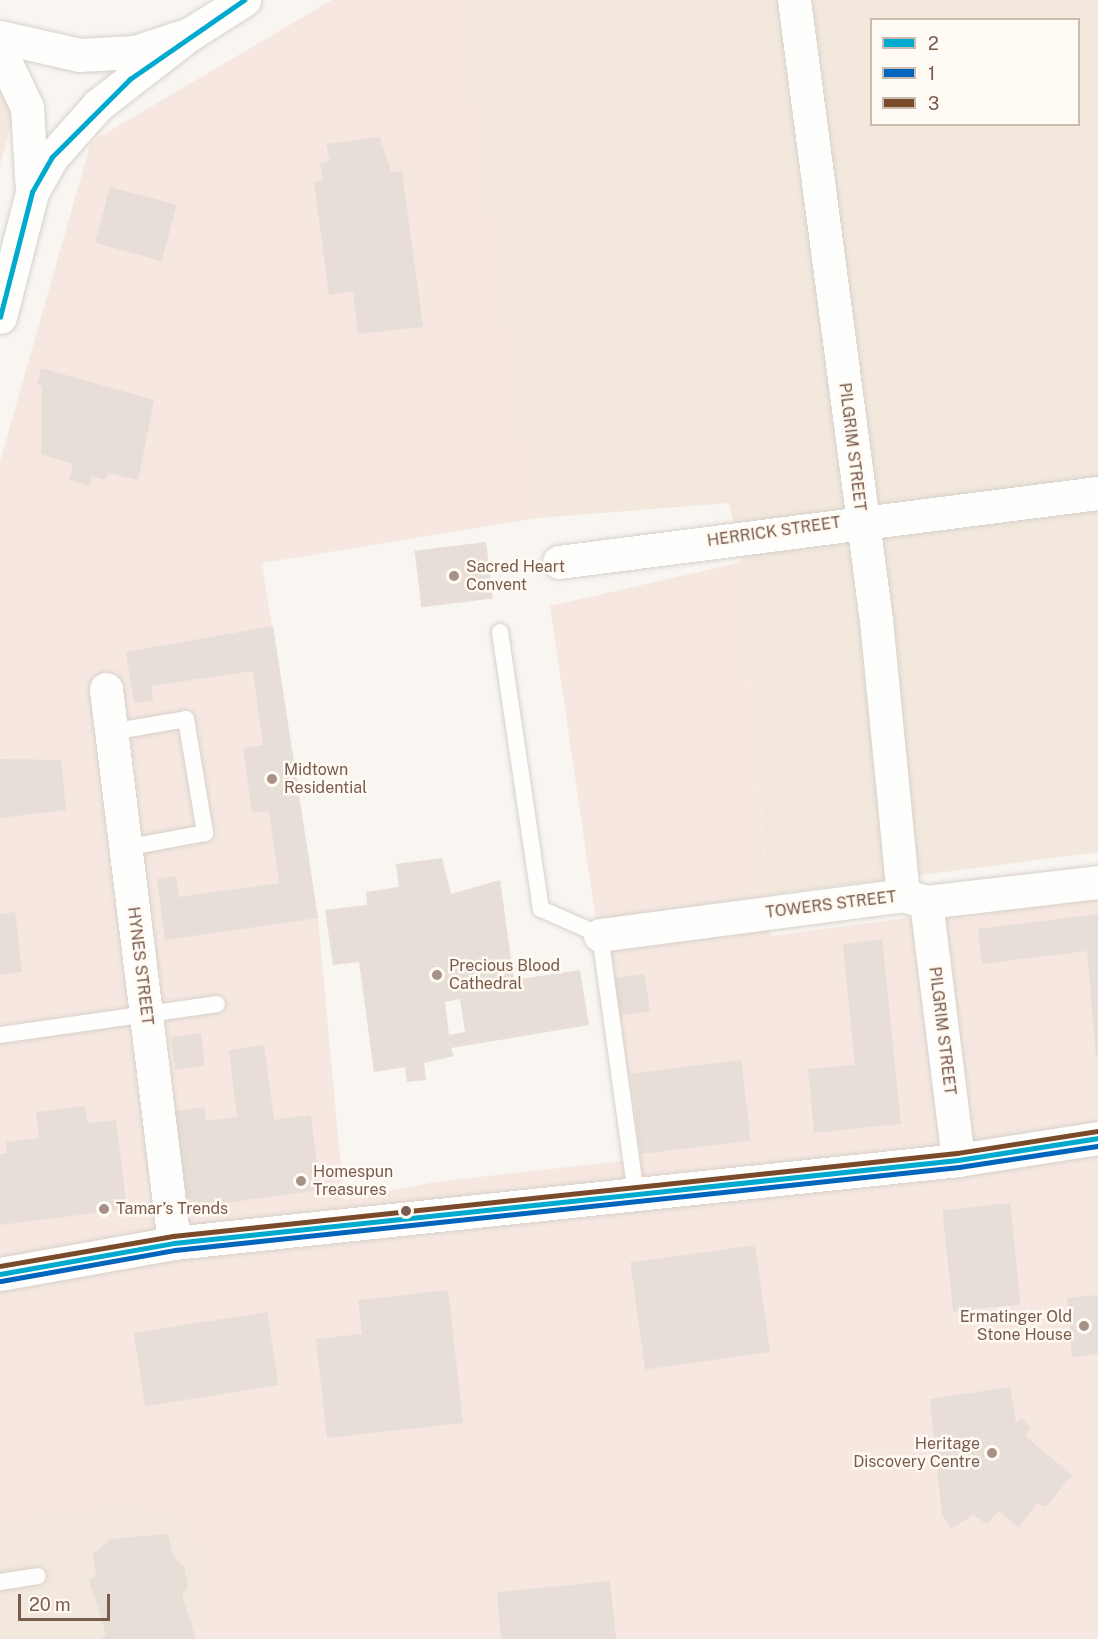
<!DOCTYPE html>
<meta charset="utf-8">
<style>
body{margin:0}
#map{position:relative;width:1098px;height:1639px;overflow:hidden;background:#f9f5f0;font-family:"Public Sans",sans-serif}
div>[style]{position:absolute}
[style*='--x']{left:calc(var(--x)*1px);top:calc(var(--y)*1px);width:calc(var(--w)*1px);rotate:calc(var(--a)*1deg)}
.residential>*{inset:0;background:#f2e8de}
.commercial>*{inset:0;background:#f6e8e1}
.building>*{inset:0;background:#e6ded7;transform-origin:0 0}
.roads{filter:drop-shadow(0 0 2px #d7d1cb) drop-shadow(0 0 2px #d7d1cb)}
.service>*{height:16px;margin:-8px;padding:0 8px;transform-origin:8px;border-radius:8px;background:#fefefd}
.minor>*{height:33px;margin:-16.5px;padding:0 16.5px;transform-origin:16.5px;border-radius:16.5px;background:#fefefd}
.secondary>*{height:33px;margin:-16.5px;padding:0 16.5px;transform-origin:16.5px;border-radius:16.5px;background:#fefefd}
.bus-1>*{height:4.5px;margin:-2.25px;padding:0 2.25px;transform-origin:2.25px;border-radius:2.25px;background:#00a9ce}
.bus-2>*{height:4.5px;margin:-2.25px;padding:0 2.25px;transform-origin:2.25px;border-radius:2.25px;background:#0065bd}
.bus-3>*{height:4.5px;margin:-2.25px;padding:0 2.25px;transform-origin:2.25px;border-radius:2.25px;background:#7a4b2a}
.dots>*{width:16px;height:16px;translate:-50% -50%;box-sizing:border-box;border:3px solid #fffaf3;border-radius:50%}
span{translate:-50% -50%;white-space:nowrap;text-align:center;line-height:1.15;-webkit-text-stroke:5px #fffaf3;paint-order:stroke}
.street-label{font-size:16px;color:#7a5c4d}
.poi-label{font-size:16px;color:#7a5c4d}
.left{translate:0 -50%;text-align:left}
.right{translate:-100% -50%;text-align:right}
.legend{position:absolute;left:870px;top:18px;width:210px;height:108px;box-sizing:border-box;background:#fffaf3;border:2px solid #cabbb1;margin:0;padding:8px 10px;list-style:none;font-size:18px;color:#7a5c4d}
.legend li{display:flex;align-items:center;gap:12px;height:30px}
.legend b{width:30px;border:2px solid #cabbb1}
.scale{position:absolute;left:18px;top:1594px;width:92px;height:27px;box-sizing:border-box;border:3px solid #7a5c4d;border-top:0;padding-left:8px;font-size:18px;line-height:21px;white-space:nowrap;color:#7a5c4d;-webkit-text-stroke:4px #fffaf3;paint-order:stroke}
</style>
<div id="map">
<div class="residential">
<i style="clip-path:polygon(evenodd,464px 0,1098px 0,1098px 852px,768px 895px,742px 562px,729px 503px,538px 518px,464px 0,872px 20px,1078px 20px,1078px 124px,872px 124px,872px 20px)"></i>
<i style="clip-path:polygon(130px 1507px,190px 1526px,203px 1639px,0 1639px,0 1525px)"></i>
</div>
<div class="commercial">
<i style="clip-path:polygon(332px 0,464px 0,538px 518px,262px 563px,318px 918px,344px 1200px,435px 1182px,631px 1160px,550px 606px,742px 562px,771px 936px,1098px 892px,1098px 1639px,203px 1639px,190px 1526px,130px 1507px,0 1525px,0 461px,91px 142px)"></i>
<i style="clip-path:polygon(0 69px,25px 75px,0 165px)"></i>
</div>
<div class="building">
<i style="clip-path:polygon(380px 137px,391px 172px,402px 171px,423px 327px,358px 334px,353px 291px,329px 295px,314px 182px,323px 180px,320px 163px,330px 161px,326px 144px)"></i>
<i style="left:110px;top:187px;width:69px;height:58px;rotate:15deg"></i>
<i style="clip-path:polygon(41px 368px,154px 400px,138px 480px,108px 473px,106px 480px,92px 476px,89px 486px,69px 480px,73px 464px,41px 454px,42px 386px,37px 384px)"></i>
<i style="left:486px;top:542px;width:57px;height:72px;rotate:83deg"></i>
<i style="clip-path:polygon(273px 626px,318px 918px,165px 940px,157px 879px,176px 876px,179px 897px,279px 883px,269px 811px,252px 813px,243px 748px,263px 745px,253px 671px,151px 686px,153px 701px,134px 703px,126px 652px)"></i>
<i style="clip-path:polygon(0 759px,61px 760px,66px 810px,0 818px)"></i>
<i style="clip-path:polygon(evenodd,442px 858px,451px 894px,500px 880px,514px 980px,580px 970px,589px 1025px,451px 1048px,454px 1056px,424px 1063px,426px 1080px,407px 1082px,405px 1067px,374px 1072px,359px 962px,333px 965px,325px 910px,367px 905px,366px 892px,399px 887px,396px 864px,442px 858px,460px 999px,465px 1032px,449px 1035px,445px 1002px,460px 999px)"></i>
<i style="clip-path:polygon(15px 912px,22px 972px,0 975px,0 914px)"></i>
<i style="clip-path:polygon(1098px 914px,1098px 1057px,1096px 1057px,1087px 951px,982px 964px,978px 929px)"></i>
<i style="clip-path:polygon(882px 939px,901px 1124px,814px 1133px,808px 1069px,855px 1065px,843px 944px)"></i>
<i style="left:645px;top:974px;width:38px;height:34px;rotate:83deg"></i>
<i style="left:201px;top:1033px;width:33px;height:30px;rotate:83deg"></i>
<i style="clip-path:polygon(264px 1045px,274px 1120px,311px 1115px,320px 1190px,188px 1208px,175px 1111px,204px 1107px,207px 1121px,237px 1117px,229px 1050px)"></i>
<i style="left:741px;top:1060px;width:81px;height:111px;rotate:83deg"></i>
<i style="clip-path:polygon(85px 1106px,88px 1123px,116px 1120px,127px 1209px,0 1225px,0 1154px,7px 1153px,6px 1142px,39px 1138px,36px 1112px)"></i>
<i style="left:1010px;top:1203px;width:102px;height:68px;rotate:84deg"></i>
<i style="left:755px;top:1245px;width:108px;height:126px;rotate:82deg"></i>
<i style="clip-path:polygon(448px 1290px,463px 1423px,327px 1438px,316px 1339px,362px 1334px,358px 1300px)"></i>
<i style="clip-path:polygon(1098px 1295px,1098px 1354px,1072px 1357px,1067px 1298px)"></i>
<i style="left:267px;top:1312px;width:74px;height:135px;rotate:81deg"></i>
<i style="clip-path:polygon(1010px 1387px,1016px 1422px,1022px 1418px,1031px 1427px,1025px 1436px,1072px 1475px,1046px 1507px,1037px 1503px,1019px 1527px,999px 1511px,987px 1524px,973px 1515px,951px 1529px,942px 1515px,930px 1399px)"></i>
<i style="clip-path:polygon(168px 1534px,174px 1558px,184px 1566px,188px 1586px,182px 1596px,196px 1639px,101px 1639px,106px 1634px,89px 1580px,96px 1574px,93px 1554px,111px 1539px)"></i>
<i style="clip-path:polygon(610px 1581px,616px 1639px,501px 1639px,497px 1592px)"></i>
</div>
<div class="roads">
<div class="service">
<i style="--x:500;--y:632;--w:280;--a:81.6"></i>
<i style="--x:541;--y:909;--w:64;--a:23.8"></i>
<i style="--x:600;--y:935;--w:261;--a:82.1"></i>
<i style="--x:111;--y:732;--w:76;--a:-9.8"></i>
<i style="--x:186;--y:719;--w:116;--a:80.5"></i>
<i style="--x:205;--y:833;--w:81;--a:169.4"></i>
<i style="--x:0;--y:1035;--w:219;--a:-8.1"></i>
<i style="--x:0;--y:1582;--w:38;--a:-9"></i>
</div>
<div class="minor">
<i style="--x:794;--y:0;--w:625;--a:82.47"></i>
<i style="--x:876;--y:620;--w:276;--a:84.4"></i>
<i style="--x:559;--y:562;--w:543;--a:-7.3"></i>
<i style="--x:106;--y:689;--w:558;--a:83"></i>
<i style="--x:926;--y:902;--w:260;--a:82.9"></i>
<i style="--x:600;--y:935;--w:306;--a:-7.5"></i>
<i style="--x:903;--y:895;--w:24;--a:17"></i>
<i style="--x:926;--y:902;--w:173;--a:-6.6"></i>
</div>
<div class="secondary">
<i style="--x:0;--y:37;--w:81;--a:12.8"></i>
<i style="--x:79;--y:55;--w:56;--a:-3.1"></i>
<i style="--x:135;--y:52;--w:58;--a:-18.1"></i>
<i style="--x:190;--y:34;--w:64;--a:-32.2"></i>
<i style="--x:0;--y:51;--w:62;--a:64.3"></i>
<i style="--x:27;--y:107;--w:83;--a:86.6"></i>
<i style="--x:0;--y:317;--w:129;--a:-75.6"></i>
<i style="--x:32;--y:192;--w:40;--a:-60.3"></i>
<i style="--x:52;--y:157;--w:69;--a:-48.5"></i>
<i style="--x:98;--y:105;--w:116;--a:-37.7"></i>
<i style="--x:0;--y:1274;--w:177;--a:-10.1"></i>
<i style="--x:174;--y:1243;--w:788;--a:-6.04"></i>
<i style="--x:958;--y:1160;--w:142;--a:-8.9"></i>
</div>
</div>
<div class="bus-1">
<i style="--x:0;--y:317;--w:129;--a:-75.6"></i>
<i style="--x:32;--y:192;--w:40;--a:-60.3"></i>
<i style="--x:52;--y:157;--w:110;--a:-45"></i>
<i style="--x:130;--y:79;--w:139;--a:-34.7"></i>
<i style="--x:0;--y:1274;--w:177;--a:-10.1"></i>
<i style="--x:174;--y:1243;--w:788;--a:-6.04"></i>
<i style="--x:958;--y:1160;--w:142;--a:-8.9"></i>
</div>
<div class="bus-2">
<i style="--x:1;--y:1281;--w:177;--a:-10.1"></i>
<i style="--x:175;--y:1250;--w:788;--a:-6.04"></i>
<i style="--x:959;--y:1167;--w:141;--a:-8.6"></i>
</div>
<div class="bus-3">
<i style="--x:0;--y:1266;--w:176;--a:-9.8"></i>
<i style="--x:173;--y:1236;--w:788;--a:-6.04"></i>
<i style="--x:957;--y:1153;--w:142;--a:-8.9"></i>
</div>
<div class="dots">
<i style="left:454px;top:576px;background:#a69286"></i>
<i style="left:272px;top:779px;background:#a69286"></i>
<i style="left:437px;top:975px;background:#a69286"></i>
<i style="left:301px;top:1181px;background:#a69286"></i>
<i style="left:104px;top:1209px;background:#a69286"></i>
<i style="left:406px;top:1211px;background:#7a5c4d"></i>
<i style="left:1084px;top:1326px;background:#a69286"></i>
<i style="left:992px;top:1453px;background:#a69286"></i>
</div>
<div class="street-label">
<span style="left:852px;top:447px;rotate:83deg">PILGRIM STREET</span>
<span style="left:774px;top:532px;rotate:-8deg">HERRICK STREET</span>
<span style="left:831px;top:905px;rotate:-7deg">TOWERS STREET</span>
<span style="left:140px;top:966px;rotate:83deg">HYNES STREET</span>
<span style="left:942px;top:1031px;rotate:83deg">PILGRIM STREET</span>
</div>
<div class="poi-label">
<span class="left" style="left:466px;top:576px">Sacred Heart<br>Convent</span>
<span class="left" style="left:284px;top:779px">Midtown<br>Residential</span>
<span class="left" style="left:449px;top:975px">Precious Blood<br>Cathedral</span>
<span class="left" style="left:313px;top:1181px">Homespun<br>Treasures</span>
<span class="left" style="left:116px;top:1209px">Tamar’s Trends</span>
<span class="right" style="left:1072px;top:1326px">Ermatinger Old<br>Stone House</span>
<span class="right" style="left:980px;top:1453px">Heritage<br>Discovery Centre</span>
</div>
<ul class="legend">
<li><b style="height:8px;background:#00a9ce"></b>2</li>
<li><b style="height:8px;background:#0065bd"></b>1</li>
<li><b style="height:8px;background:#7a4b2a"></b>3</li>
</ul>
<div class="scale">20 m</div>
</div>
